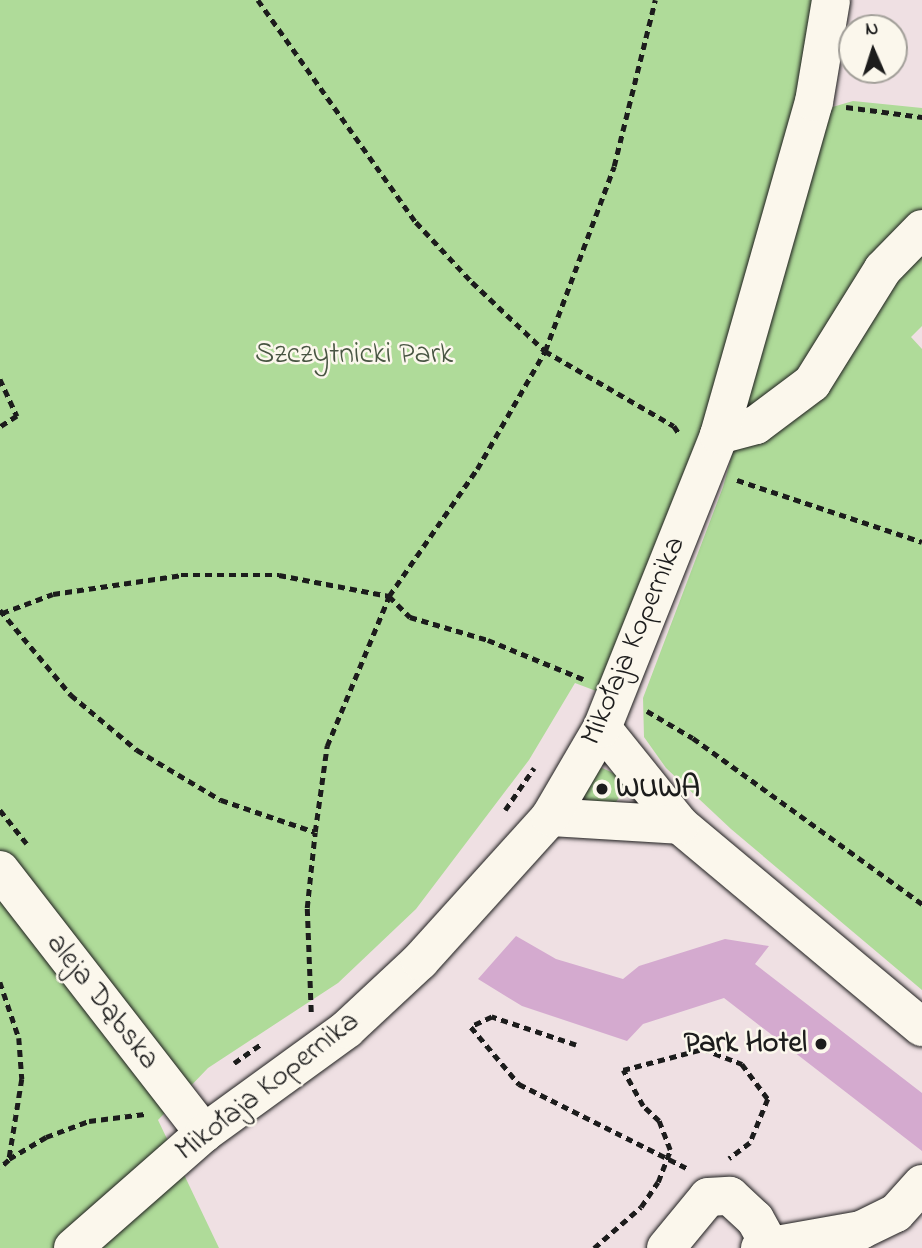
<!DOCTYPE html>
<meta charset="utf-8">
<style>
body{margin:0}
#map{position:relative;width:922px;height:1248px;overflow:hidden;background:#efe0e3;font-family:"Indie Flower",sans-serif}
div>[style]{position:absolute}
[style*='--x']{left:calc(var(--x)*1px);top:calc(var(--y)*1px);width:calc(var(--w)*1px);rotate:calc(var(--a)*1deg)}
.green>*{inset:0;background:#afdb99}
.building>*{inset:0;background:#d4aacf}
.path>*{height:4.5px;margin-top:-2.25px;transform-origin:0;background:repeating-linear-gradient(90deg,#1c1c1c 0 7px,transparent 0 12px)}
.roads{filter:drop-shadow(0 0 2px #1c1c1c) drop-shadow(0 0 2px #1c1c1c)}
.minor>*{height:38px;margin:-19px;padding:0 19px;transform-origin:19px;border-radius:19px;background:#fbf7ec}
.dots>*{width:19px;height:19px;translate:-50% -50%;box-sizing:border-box;border:4px solid #fbf7ec;border-radius:50%}
span{translate:-50% -50%;white-space:nowrap;text-align:center;line-height:1.15;-webkit-text-stroke:5px #fbf7ec;paint-order:stroke}
.park-label{font-size:30px;color:#485542}
.street-label{font-size:30px;color:#1c1c1c}
.poi-label{font-size:30px;color:#1c1c1c;font-weight:700}
.left{translate:0 -50%;text-align:left}
.right{translate:-100% -50%;text-align:right}
.north{position:absolute;left:838px;top:14px;width:70px;height:70px;box-sizing:border-box;background:#fbf7ec;border:2px solid #a29f99;border-radius:50%;rotate:357deg;font-size:19px;font-weight:700;line-height:28px;text-align:center;color:#1c1c1c}
.north::after{content:'';display:block;margin:auto;width:24px;height:32px;background:#1c1c1c;clip-path:polygon(50% 0,100% 100%,50% 72%,0 100%)}
</style>
<div id="map">
<div class="green">
<i style="clip-path:polygon(0 0,818px 0,792px 142px,727px 359px,604px 694px,575px 683px,529px 760px,416px 909px,338px 983px,208px 1068px,158px 1120px,219px 1248px,0 1248px)"></i>
<i style="clip-path:polygon(853px 101px,922px 108px,922px 326px,911px 337px,922px 349px,922px 990px,731px 829px,666px 768px,644px 737px,643px 698px,723px 487px,829px 108px)"></i>
<i style="clip-path:polygon(600px 767px,622px 777px,625px 789px,611px 809px,588px 805px,582px 794px)"></i>
</div>
<div class="building">
<i style="clip-path:polygon(516px 936px,556px 959px,623px 979px,639px 966px,725px 939px,769px 946px,755px 964px,922px 1093px,922px 1151px,724px 998px,643px 1024px,627px 1041px,522px 1006px,478px 979px)"></i>
</div>
<div class="path">
<i style="--x:258;--y:0;--w:272;--a:54.6"></i>
<i style="--x:416;--y:222;--w:82;--a:47"></i>
<i style="--x:472;--y:282;--w:100;--a:43.4"></i>
<i style="--x:545;--y:351;--w:149;--a:30.2"></i>
<i style="--x:674;--y:426;--w:11;--a:56"></i>
<i style="--x:846;--y:107;--w:77;--a:7.5"></i>
<i style="--x:0;--y:379;--w:41;--a:65.3"></i>
<i style="--x:17;--y:416;--w:20;--a:147"></i>
<i style="--x:737;--y:480;--w:195;--a:18.5"></i>
<i style="--x:0;--y:610;--w:111;--a:50.1"></i>
<i style="--x:71;--y:695;--w:86;--a:39.8"></i>
<i style="--x:137;--y:750;--w:98;--a:30.8"></i>
<i style="--x:221;--y:800;--w:99;--a:18.8"></i>
<i style="--x:315;--y:832;--w:87;--a:-82.1"></i>
<i style="--x:327;--y:746;--w:162;--a:-67.5"></i>
<i style="--x:389;--y:596;--w:30;--a:45"></i>
<i style="--x:410;--y:617;--w:81;--a:16.4"></i>
<i style="--x:488;--y:640;--w:103;--a:22.3"></i>
<i style="--x:2;--y:613;--w:54;--a:-20.4"></i>
<i style="--x:53;--y:594;--w:129;--a:-8.4"></i>
<i style="--x:181;--y:575;--w:98;--a:0"></i>
<i style="--x:279;--y:575;--w:112;--a:10.8"></i>
<i style="--x:389;--y:596;--w:155;--a:-55.3"></i>
<i style="--x:477;--y:469;--w:136;--a:-60"></i>
<i style="--x:545;--y:351;--w:197;--a:-69.5"></i>
<i style="--x:614;--y:166;--w:171;--a:-76.1"></i>
<i style="--x:647;--y:711;--w:53;--a:30.4"></i>
<i style="--x:693;--y:738;--w:283;--a:35.9"></i>
<i style="--x:0;--y:810;--w:43;--a:51.5"></i>
<i style="--x:505;--y:810;--w:51;--a:-55.4"></i>
<i style="--x:0;--y:982;--w:59;--a:71.3"></i>
<i style="--x:19;--y:1038;--w:41;--a:85.8"></i>
<i style="--x:22;--y:1079;--w:82;--a:99.1"></i>
<i style="--x:9;--y:1160;--w:12;--a:138"></i>
<i style="--x:311;--y:1012;--w:104;--a:-92.2"></i>
<i style="--x:307;--y:908;--w:76;--a:-84"></i>
<i style="--x:576;--y:1045;--w:89;--a:-161.6"></i>
<i style="--x:492;--y:1017;--w:23;--a:155"></i>
<i style="--x:471;--y:1027;--w:75;--a:49.9"></i>
<i style="--x:519;--y:1084;--w:188;--a:26.6"></i>
<i style="--x:234;--y:1063;--w:33;--a:-35"></i>
<i style="--x:9;--y:1159;--w:43;--a:-30.7"></i>
<i style="--x:46;--y:1137;--w:46;--a:-20.4"></i>
<i style="--x:89;--y:1121;--w:56;--a:-7.1"></i>
<i style="--x:594;--y:1248;--w:62;--a:-41.1"></i>
<i style="--x:641;--y:1207;--w:30;--a:-56"></i>
<i style="--x:658;--y:1182;--w:34;--a:-69"></i>
<i style="--x:670;--y:1150;--w:31;--a:-111"></i>
<i style="--x:659;--y:1121;--w:22;--a:-137"></i>
<i style="--x:643;--y:1106;--w:41;--a:-119.1"></i>
<i style="--x:623;--y:1070;--w:83;--a:-14.7"></i>
<i style="--x:703;--y:1049;--w:42;--a:21"></i>
<i style="--x:742;--y:1064;--w:44;--a:53.4"></i>
<i style="--x:768;--y:1099;--w:48;--a:112.2"></i>
<i style="--x:750;--y:1143;--w:26;--a:143"></i>
</div>
<div class="roads">
<div class="minor">
<i style="--x:719;--y:435;--w:38;--a:-15"></i>
<i style="--x:756;--y:425;--w:70;--a:-36.9"></i>
<i style="--x:812;--y:383;--w:134;--a:-58.1"></i>
<i style="--x:883;--y:269;--w:56;--a:-45.7"></i>
<i style="--x:602;--y:728;--w:124;--a:51.2"></i>
<i style="--x:680;--y:825;--w:315;--a:39.9"></i>
<i style="--x:550;--y:817;--w:130;--a:3.5"></i>
<i style="--x:0;--y:870;--w:333;--a:52.2"></i>
<i style="--x:73;--y:1248;--w:174;--a:-41.3"></i>
<i style="--x:204;--y:1133;--w:177;--a:-36"></i>
<i style="--x:347;--y:1029;--w:100;--a:-43"></i>
<i style="--x:420;--y:961;--w:194;--a:-47.9"></i>
<i style="--x:550;--y:817;--w:103;--a:-59.7"></i>
<i style="--x:602;--y:728;--w:315;--a:-68.2"></i>
<i style="--x:719;--y:435;--w:346;--a:-74.1"></i>
<i style="--x:814;--y:102;--w:103;--a:-80.5"></i>
<i style="--x:666;--y:1248;--w:66;--a:-50.5"></i>
<i style="--x:708;--y:1197;--w:22;--a:-3"></i>
<i style="--x:730;--y:1196;--w:34;--a:43"></i>
<i style="--x:755;--y:1219;--w:29;--a:61"></i>
<i style="--x:760;--y:1248;--w:103;--a:-10.1"></i>
<i style="--x:861;--y:1230;--w:39;--a:-26"></i>
<i style="--x:896;--y:1213;--w:39;--a:-48"></i>
</div>
</div>
<div class="dots">
<i style="left:602px;top:789px;background:#1c1c1c"></i>
<i style="left:821px;top:1044px;background:#1c1c1c"></i>
</div>
<div class="park-label">
<span style="left:354px;top:355px">Szczytnicki Park</span>
</div>
<div class="street-label">
<span style="left:634px;top:641px;rotate:-67deg">Mikołaja Kopernika</span>
<span style="left:102px;top:1002px;rotate:52deg">aleja Dąbska</span>
<span style="left:268px;top:1087px;rotate:-38deg">Mikołaja Kopernika</span>
</div>
<div class="poi-label">
<span class="left" style="left:616px;top:789px">WUWA</span>
<span class="right" style="left:807px;top:1044px">Park Hotel</span>
</div>
<div class="north">N</div>
</div>
